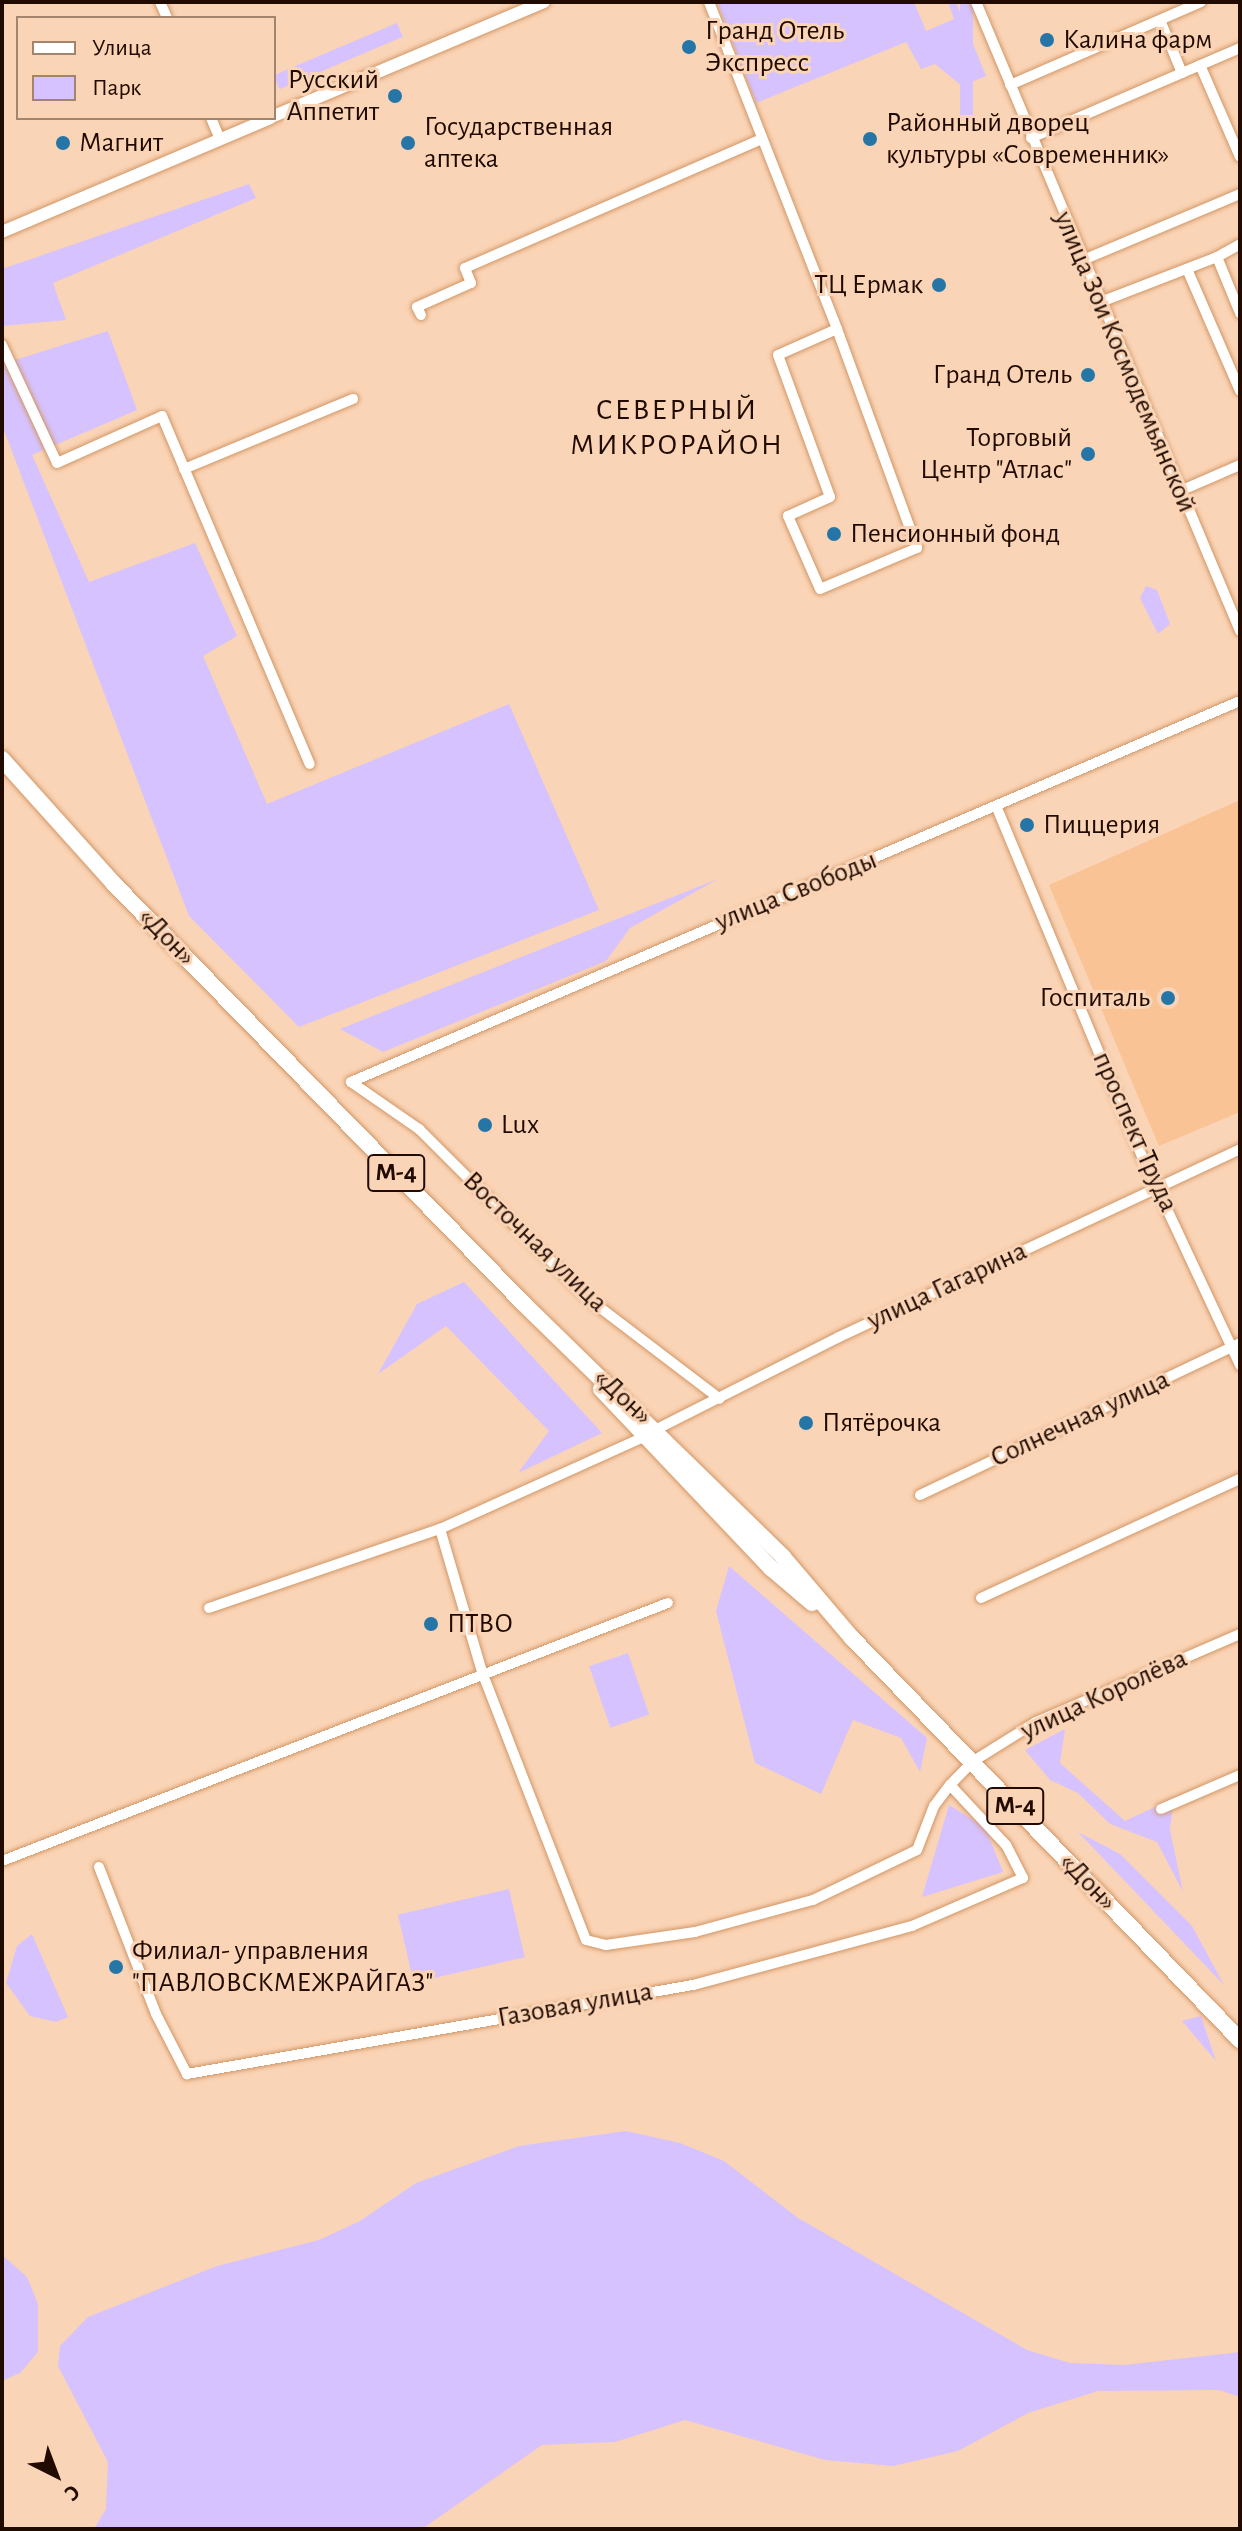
<!DOCTYPE html>
<meta charset="utf-8">
<style>
body{margin:0}
#map{position:relative;width:1242px;height:2531px;overflow:hidden;background:#fad4b6;font-family:"Alegreya Sans",sans-serif}
div>[style]{position:absolute}
[style*='--x']{left:calc(var(--x)*1px);top:calc(var(--y)*1px);width:calc(var(--w)*1px);rotate:calc(var(--a)*1deg)}
.built>*{inset:0;background:#fac396}
.green>*{inset:0;background:#d6c2fe;transform-origin:0 0}
.roads{filter:drop-shadow(0 0 2px #d29664) drop-shadow(0 0 2px #d29664)}
.minor>*{height:10px;margin:-5px;padding:0 5px;transform-origin:5px;border-radius:5px;background:#fff}
.tertiary>*{height:12px;margin:-6px;padding:0 6px;transform-origin:6px;border-radius:6px;background:#fff}
.primary>*{height:16px;margin:-8px;padding:0 8px;transform-origin:8px;border-radius:8px;background:#fff}
.dots>*{width:22px;height:22px;translate:-50% -50%;box-sizing:border-box;border:4px solid #fad4b6;border-radius:50%}
span{translate:-50% -50%;white-space:nowrap;text-align:center;line-height:1.15;-webkit-text-stroke:6px #fad4b6;paint-order:stroke}
.shield-label span{padding:2px 6px;background:#fad4b6;border:2px solid;border-radius:6px;-webkit-text-stroke-width:0}
.shield-label{font-size:26px;color:#210b00;font-weight:700}
.poi-label{font-size:28px;color:#210b00}
.left{translate:0 -50%;text-align:left}
.right{translate:-100% -50%;text-align:right}
.street-label{font-size:28px;color:#210b00}
.neighbourhood-label{font-size:30px;color:#210b00;letter-spacing:2px}
.frame{position:absolute;inset:0;border:4px solid #210b00;pointer-events:none}
.legend{position:absolute;left:16px;top:16px;width:260px;height:104px;box-sizing:border-box;background:#fad4b6;border:2px solid #a3846d;margin:0;padding:10px 14px;list-style:none;font-size:24px;color:#210b00}
.legend li{display:flex;align-items:center;gap:16px;height:40px}
.legend b{width:40px;border:2px solid #a3846d}
.north{position:absolute;left:16px;top:2435px;width:80px;height:80px;-webkit-text-stroke:6px #fad4b6;paint-order:stroke;rotate:138deg;font-size:22px;font-weight:700;line-height:32px;text-align:center;color:#210b00}
.north::after{content:'';display:block;margin:auto;width:28px;height:36px;background:#210b00;clip-path:polygon(50% 0,100% 100%,50% 72%,0 100%)}
</style>
<div id="map">
<div class="built">
<i style="clip-path:polygon(1240px 800px,1240px 1112px,1159px 1146px,1049px 885px)"></i>
</div>
<div class="green">
<i style="clip-path:polygon(717px 2px,914px 2px,926px 31px,954px 19px,948px 2px,956px 2px,986px 76px,962px 86px,935px 64px,921px 69px,906px 42px,756px 103px)"></i>
<i style="left:960px;top:2px;width:13px;height:131px"></i>
<i style="left:397px;top:23px;width:15px;height:134px;rotate:67deg"></i>
<i style="clip-path:polygon(249px 184px,256px 198px,53px 283px,66px 320px,2px 326px,2px 269px)"></i>
<i style="clip-path:polygon(108px 331px,137px 410px,32px 455px,89px 582px,195px 543px,237px 636px,203px 656px,267px 804px,509px 704px,599px 910px,299px 1027px,189px 916px,2px 425px,2px 364px)"></i>
<i style="clip-path:polygon(1146px 586px,1157px 590px,1170px 624px,1158px 634px,1140px 598px)"></i>
<i style="clip-path:polygon(718px 879px,630px 928px,606px 961px,383px 1052px,340px 1029px)"></i>
<i style="clip-path:polygon(464px 1282px,602px 1433px,518px 1473px,549px 1431px,446px 1326px,378px 1374px,417px 1304px)"></i>
<i style="clip-path:polygon(729px 1566px,927px 1738px,920px 1772px,901px 1738px,853px 1720px,821px 1794px,755px 1763px,716px 1611px)"></i>
<i style="left:628px;top:1653px;width:65px;height:41px;rotate:71deg"></i>
<i style="clip-path:polygon(1065px 1729px,1060px 1763px,1125px 1821px,1174px 1798px,1170px 1830px,1183px 1892px,1157px 1842px,1110px 1824px,1078px 1793px,1050px 1780px,1025px 1750px)"></i>
<i style="clip-path:polygon(949px 1805px,985px 1827px,1003px 1872px,922px 1897px)"></i>
<i style="clip-path:polygon(1078px 1832px,1120px 1854px,1192px 1926px,1224px 1985px)"></i>
<i style="left:509px;top:1889px;width:70px;height:114px;rotate:77deg"></i>
<i style="clip-path:polygon(32px 1934px,68px 2017px,56px 2022px,30px 2016px,6px 1983px,17px 1946px)"></i>
<i style="clip-path:polygon(1201px 2016px,1216px 2061px,1182px 2021px)"></i>
<i style="clip-path:polygon(626px 2131px,680px 2143px,724px 2161px,798px 2218px,1027px 2350px,1070px 2363px,1124px 2365px,1240px 2352px,1240px 2397px,1219px 2390px,1098px 2391px,1028px 2413px,958px 2451px,893px 2466px,825px 2460px,685px 2420px,615px 2442px,542px 2445px,422px 2529px,94px 2529px,106px 2509px,108px 2462px,58px 2366px,60px 2346px,88px 2317px,217px 2266px,319px 2240px,360px 2221px,416px 2183px,519px 2146px)"></i>
<i style="clip-path:polygon(2px 2255px,27px 2277px,38px 2304px,38px 2352px,20px 2373px,2px 2381px)"></i>
</div>
<div class="roads">
<div class="minor">
<i style="--x:160;--y:2;--w:17;--a:66"></i>
<i style="--x:709;--y:2;--w:351;--a:68.6"></i>
<i style="--x:837;--y:329;--w:233;--a:69.9"></i>
<i style="--x:917;--y:548;--w:105;--a:157.1"></i>
<i style="--x:820;--y:589;--w:80;--a:-113.7"></i>
<i style="--x:788;--y:516;--w:46;--a:-24.3"></i>
<i style="--x:830;--y:497;--w:151;--a:-110.1"></i>
<i style="--x:778;--y:355;--w:64;--a:-23.8"></i>
<i style="--x:976;--y:2;--w:682;--a:67.23"></i>
<i style="--x:1200;--y:65;--w:100;--a:66.5"></i>
<i style="--x:1182;--y:73;--w:63;--a:-23.3"></i>
<i style="--x:1010;--y:85;--w:208;--a:-23.5"></i>
<i style="--x:211;--y:118;--w:23;--a:67"></i>
<i style="--x:1031;--y:138;--w:164;--a:-23.3"></i>
<i style="--x:1182;--y:73;--w:57;--a:-112.5"></i>
<i style="--x:1217;--y:257;--w:26;--a:-29"></i>
<i style="--x:1083;--y:260;--w:170;--a:-22.8"></i>
<i style="--x:1187;--y:269;--w:133;--a:66.5"></i>
<i style="--x:1098;--y:303;--w:128;--a:-21.1"></i>
<i style="--x:1217;--y:257;--w:61;--a:67.7"></i>
<i style="--x:421;--y:315;--w:9;--a:-117"></i>
<i style="--x:417;--y:307;--w:59;--a:-24"></i>
<i style="--x:471;--y:283;--w:16;--a:-112"></i>
<i style="--x:465;--y:268;--w:324;--a:-23.5"></i>
<i style="--x:2;--y:345;--w:130;--a:65"></i>
<i style="--x:57;--y:463;--w:115;--a:-24.1"></i>
<i style="--x:162;--y:416;--w:378;--a:67"></i>
<i style="--x:184;--y:469;--w:183;--a:-22.5"></i>
<i style="--x:1180;--y:491;--w:65;--a:-23.4"></i>
<i style="--x:997;--y:808;--w:379;--a:67.4"></i>
<i style="--x:1143;--y:1158;--w:229;--a:64.9"></i>
<i style="--x:351;--y:1082;--w:967;--a:-23.2"></i>
<i style="--x:351;--y:1082;--w:83;--a:34.7"></i>
<i style="--x:419;--y:1129;--w:242;--a:45"></i>
<i style="--x:590;--y:1300;--w:163;--a:37.3"></i>
<i style="--x:657;--y:1429;--w:204;--a:-26.8"></i>
<i style="--x:839;--y:1337;--w:443;--a:-25.1"></i>
<i style="--x:920;--y:1495;--w:354;--a:-25.4"></i>
<i style="--x:440;--y:1529;--w:149;--a:73.6"></i>
<i style="--x:482;--y:1672;--w:287;--a:68.8"></i>
<i style="--x:586;--y:1940;--w:21;--a:14"></i>
<i style="--x:606;--y:1945;--w:90;--a:-8.3"></i>
<i style="--x:695;--y:1932;--w:122;--a:-15.2"></i>
<i style="--x:813;--y:1900;--w:115;--a:-25.7"></i>
<i style="--x:917;--y:1850;--w:47;--a:-68.9"></i>
<i style="--x:934;--y:1806;--w:26;--a:-53"></i>
<i style="--x:981;--y:1598;--w:285;--a:-24.7"></i>
<i style="--x:209;--y:1608;--w:244;--a:-18.9"></i>
<i style="--x:440;--y:1529;--w:224;--a:-24.3"></i>
<i style="--x:1161;--y:1809;--w:86;--a:-23.3"></i>
<i style="--x:2;--y:1861;--w:714;--a:-21.18"></i>
<i style="--x:99;--y:1867;--w:158;--a:68.8"></i>
<i style="--x:156;--y:2014;--w:68;--a:62.7"></i>
<i style="--x:187;--y:2074;--w:514;--a:-9.98"></i>
<i style="--x:693;--y:1985;--w:227;--a:-15.1"></i>
<i style="--x:912;--y:1926;--w:121;--a:-23.4"></i>
<i style="--x:1023;--y:1878;--w:37;--a:-117"></i>
<i style="--x:1006;--y:1845;--w:82;--a:-133"></i>
<i style="--x:950;--y:1785;--w:32;--a:-46"></i>
<i style="--x:972;--y:1762;--w:75;--a:-32"></i>
<i style="--x:1036;--y:1722;--w:222;--a:-23.3"></i>
</div>
<div class="tertiary">
<i style="--x:274;--y:116;--w:293;--a:-22.9"></i>
<i style="--x:2;--y:232;--w:291;--a:-23"></i>
</div>
<div class="primary">
<i style="--x:2;--y:759;--w:168;--a:48.1"></i>
<i style="--x:114;--y:884;--w:586;--a:45.69"></i>
<i style="--x:523;--y:1303;--w:363;--a:44.3"></i>
<i style="--x:783;--y:1557;--w:106;--a:49.6"></i>
<i style="--x:852;--y:1638;--w:559;--a:46.02"></i>
<i style="--x:601;--y:1389;--w:247;--a:46.5"></i>
<i style="--x:771;--y:1568;--w:54;--a:40.5"></i>
</div>
</div>
<div class="dots">
<i style="left:1047px;top:40px;background:#2576a7"></i>
<i style="left:689px;top:47px;background:#2576a7"></i>
<i style="left:395px;top:96px;background:#2576a7"></i>
<i style="left:870px;top:139px;background:#2576a7"></i>
<i style="left:63px;top:143px;background:#2576a7"></i>
<i style="left:408px;top:143px;background:#2576a7"></i>
<i style="left:939px;top:285px;background:#2576a7"></i>
<i style="left:1088px;top:375px;background:#2576a7"></i>
<i style="left:1088px;top:454px;background:#2576a7"></i>
<i style="left:834px;top:534px;background:#2576a7"></i>
<i style="left:1027px;top:825px;background:#2576a7"></i>
<i style="left:1168px;top:998px;background:#2576a7"></i>
<i style="left:485px;top:1125px;background:#2576a7"></i>
<i style="left:806px;top:1423px;background:#2576a7"></i>
<i style="left:431px;top:1624px;background:#2576a7"></i>
<i style="left:116px;top:1967px;background:#2576a7"></i>
</div>
<div class="shield-label">
<span style="left:396px;top:1173px">М-4</span>
<span style="left:1015px;top:1806px">М-4</span>
</div>
<div class="poi-label">
<span class="left" style="left:705px;top:47px">Гранд Отель<br>Экспресс</span>
<span class="left" style="left:1063px;top:40px">Калина фарм</span>
<span class="right" style="left:379px;top:96px">Русский<br>Аппетит</span>
<span class="left" style="left:886px;top:139px">Районный дворец<br>культуры «Современник»</span>
<span class="left" style="left:424px;top:143px">Государственная<br>аптека</span>
<span class="left" style="left:79px;top:143px">Магнит</span>
<span class="right" style="left:923px;top:285px">ТЦ Ермак</span>
<span class="right" style="left:1072px;top:375px">Гранд Отель</span>
<span class="right" style="left:1072px;top:454px">Торговый<br>Центр "Атлас"</span>
<span class="left" style="left:850px;top:534px">Пенсионный фонд</span>
<span class="left" style="left:1043px;top:825px">Пиццерия</span>
<span class="right" style="left:1150px;top:998px">Госпиталь</span>
<span class="left" style="left:501px;top:1125px">Lux</span>
<span class="left" style="left:822px;top:1423px">Пятёрочка</span>
<span class="left" style="left:447px;top:1624px">ПТВО</span>
<span class="left" style="left:132px;top:1967px">Филиал- управления<br>"ПАВЛОВСКМЕЖРАЙГАЗ"</span>
</div>
<div class="street-label">
<span style="left:1125px;top:362px;rotate:67deg">улица Зои Космодемьянской</span>
<span style="left:796px;top:891px;rotate:-22deg">улица Свободы</span>
<span style="left:167px;top:937px;rotate:46deg">«Дон»</span>
<span style="left:1135px;top:1132px;rotate:66deg">проспект Труда</span>
<span style="left:535px;top:1242px;rotate:44deg">Восточная улица</span>
<span style="left:947px;top:1286px;rotate:-25deg">улица Гагарина</span>
<span style="left:623px;top:1397px;rotate:43deg">«Дон»</span>
<span style="left:1080px;top:1419px;rotate:-25deg">Солнечная улица</span>
<span style="left:1104px;top:1695px;rotate:-25deg">улица Королёва</span>
<span style="left:1088px;top:1882px;rotate:46deg">«Дон»</span>
<span style="left:575px;top:2005px;rotate:-10deg">Газовая улица</span>
</div>
<div class="neighbourhood-label">
<span style="left:677px;top:427px">СЕВЕРНЫЙ<br>МИКРОРАЙОН</span>
</div>
<div class="frame"></div>
<ul class="legend">
<li><b style="height:10px;background:#fff"></b>Улица</li>
<li><b style="height:22px;background:#d6c2fe"></b>Парк</li>
</ul>
<div class="north">С</div>
</div>
